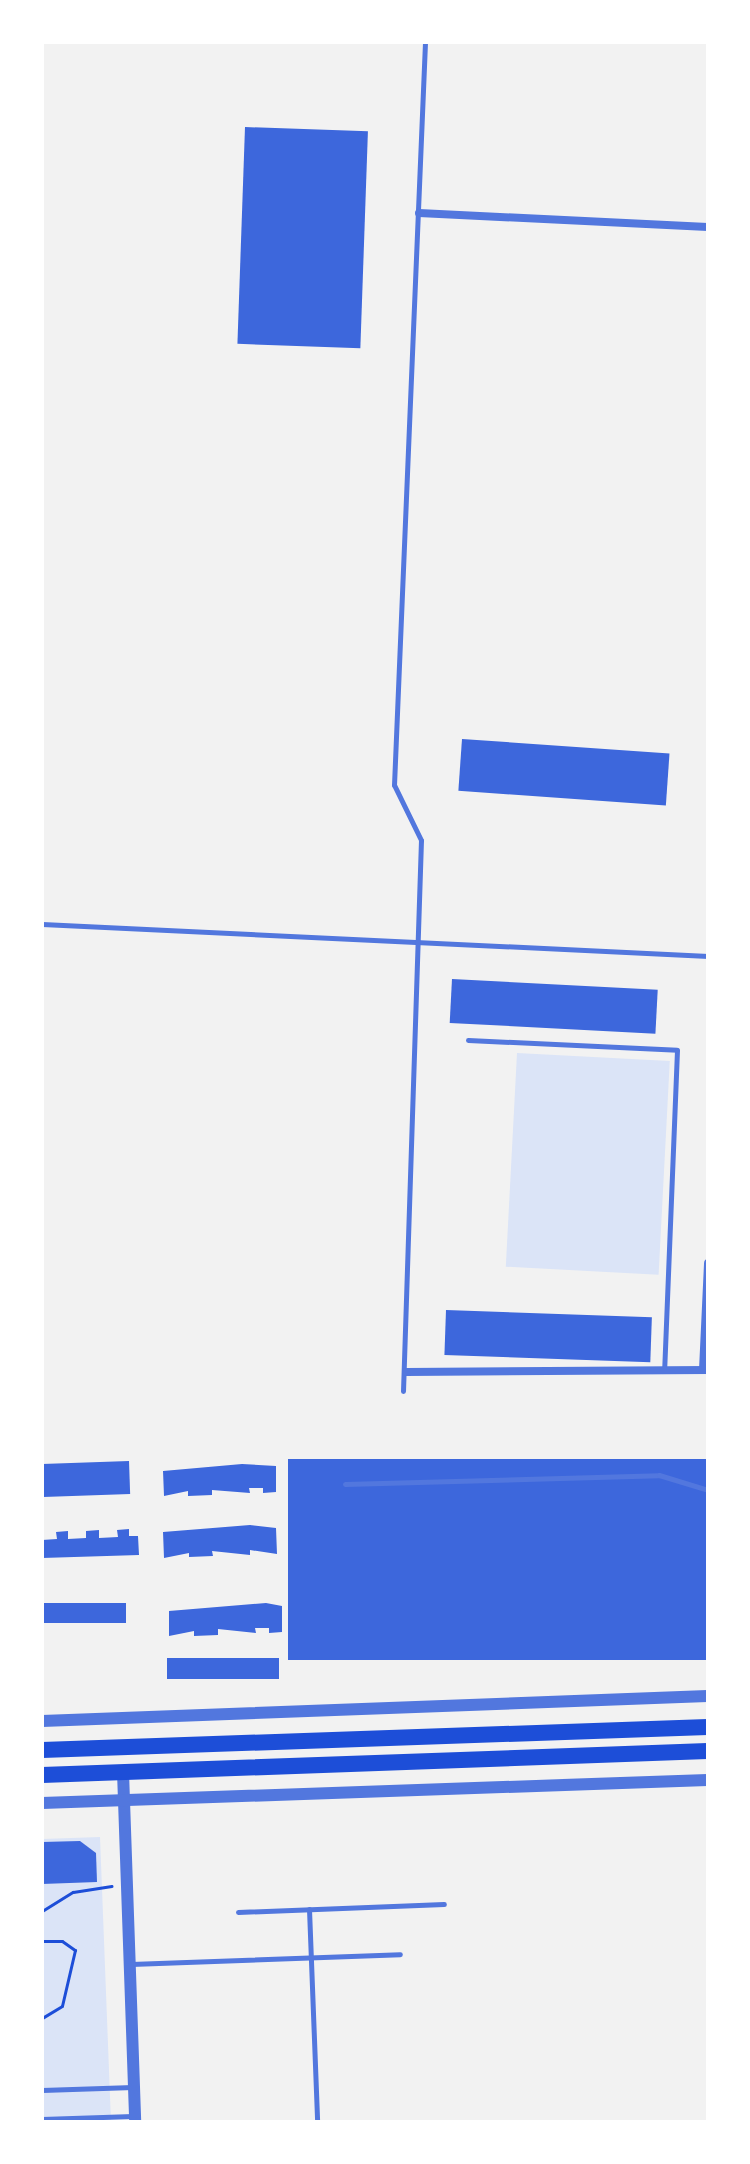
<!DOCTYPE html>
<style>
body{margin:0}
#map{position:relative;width:750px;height:2164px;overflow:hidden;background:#f2f2f2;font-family:Helvetica,sans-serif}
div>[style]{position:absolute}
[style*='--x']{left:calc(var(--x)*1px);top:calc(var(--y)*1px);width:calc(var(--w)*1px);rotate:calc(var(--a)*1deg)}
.green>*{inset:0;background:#dbe4f7;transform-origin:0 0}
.building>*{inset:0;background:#3d67dc;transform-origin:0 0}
.path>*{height:3px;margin:-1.5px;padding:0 1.5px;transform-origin:1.5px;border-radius:1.5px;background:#1d4ed8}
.service>*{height:5px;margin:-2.5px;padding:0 2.5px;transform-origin:2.5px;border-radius:2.5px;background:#5277de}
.minor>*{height:8px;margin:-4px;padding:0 4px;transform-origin:4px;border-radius:4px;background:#5277de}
.tertiary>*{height:12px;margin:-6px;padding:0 6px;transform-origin:6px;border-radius:6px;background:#5277de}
.primary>*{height:16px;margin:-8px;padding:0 8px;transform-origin:8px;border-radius:8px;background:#1d4ed8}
span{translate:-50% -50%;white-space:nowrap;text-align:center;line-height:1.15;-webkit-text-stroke:7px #fff;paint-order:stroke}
.frame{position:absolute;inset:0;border:44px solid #fff;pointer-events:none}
</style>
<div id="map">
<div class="green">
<i style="left:517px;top:1053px;width:153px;height:214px;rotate:3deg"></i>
<i style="clip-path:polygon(100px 1837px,111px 2122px,42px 2122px,42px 1839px)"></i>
</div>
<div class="building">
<i style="left:245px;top:127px;width:123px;height:217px;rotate:2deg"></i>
<i style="left:462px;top:739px;width:208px;height:52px;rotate:4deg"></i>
<i style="left:452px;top:979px;width:206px;height:44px;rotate:3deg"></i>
<i style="left:446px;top:1310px;width:206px;height:45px;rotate:2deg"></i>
<i style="left:708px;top:1459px;width:201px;height:420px;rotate:90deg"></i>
<i style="left:129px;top:1461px;width:33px;height:87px;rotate:88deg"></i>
<i style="clip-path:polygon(242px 1464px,276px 1466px,276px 1492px,263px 1493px,263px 1488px,249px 1488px,250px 1493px,212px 1490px,212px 1495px,188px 1496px,188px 1491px,164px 1496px,163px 1471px)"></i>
<i style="clip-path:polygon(250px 1525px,276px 1528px,277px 1554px,250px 1550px,250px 1555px,212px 1551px,213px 1556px,189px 1557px,189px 1553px,164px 1558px,163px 1532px)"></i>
<i style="clip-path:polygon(129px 1529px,129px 1536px,138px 1536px,139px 1555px,42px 1558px,42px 1540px,57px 1539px,56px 1532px,68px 1531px,68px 1539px,86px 1538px,86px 1531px,99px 1530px,99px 1538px,118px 1537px,117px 1530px)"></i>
<i style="left:126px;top:1603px;width:20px;height:84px;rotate:90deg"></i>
<i style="clip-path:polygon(266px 1603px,282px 1606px,282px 1632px,269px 1633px,269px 1628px,255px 1628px,256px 1633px,218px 1629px,218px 1635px,194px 1636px,194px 1631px,169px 1636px,169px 1611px)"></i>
<i style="left:279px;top:1658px;width:21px;height:112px;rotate:90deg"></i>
<i style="clip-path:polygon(80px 1841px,96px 1853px,97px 1882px,42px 1884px,42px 1842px)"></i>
</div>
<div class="path">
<i style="--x:42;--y:1911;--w:36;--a:-32"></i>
<i style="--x:73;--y:1892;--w:39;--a:-9"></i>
<i style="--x:42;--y:1941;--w:20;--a:0"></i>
<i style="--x:62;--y:1941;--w:16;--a:35"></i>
<i style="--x:75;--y:1950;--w:57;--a:103.1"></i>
<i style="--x:62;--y:2006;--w:23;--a:149"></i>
</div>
<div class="service">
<i style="--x:42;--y:924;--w:667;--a:2.75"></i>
<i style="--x:468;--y:1040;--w:209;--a:2.7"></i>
<i style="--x:677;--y:1050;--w:321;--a:92.3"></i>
<i style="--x:403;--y:1391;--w:551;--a:-88.13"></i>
<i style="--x:421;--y:840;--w:61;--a:-116.1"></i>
<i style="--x:394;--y:785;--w:744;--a:-87.61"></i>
<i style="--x:345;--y:1484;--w:314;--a:-1.6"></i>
<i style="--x:659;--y:1475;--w:51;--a:17"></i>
<i style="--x:309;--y:1909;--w:213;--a:87.8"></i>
<i style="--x:238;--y:1912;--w:206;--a:-2.2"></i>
<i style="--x:131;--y:1964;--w:269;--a:-2.1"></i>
<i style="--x:42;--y:2090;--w:91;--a:-1.9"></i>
<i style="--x:42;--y:2119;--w:91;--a:-1.9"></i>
</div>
<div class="minor">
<i style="--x:419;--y:213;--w:289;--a:2.8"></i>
<i style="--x:703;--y:1370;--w:107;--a:-87.3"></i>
<i style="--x:406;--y:1372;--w:302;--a:-0.4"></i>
</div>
<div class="tertiary">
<i style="--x:42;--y:1721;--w:666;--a:-2.15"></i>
<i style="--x:123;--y:1772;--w:350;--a:88"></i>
<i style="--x:42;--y:1803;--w:666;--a:-1.98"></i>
</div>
<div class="primary">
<i style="--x:42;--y:1750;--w:666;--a:-1.98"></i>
<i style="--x:42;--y:1775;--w:666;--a:-2.06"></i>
</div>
<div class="frame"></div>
</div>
